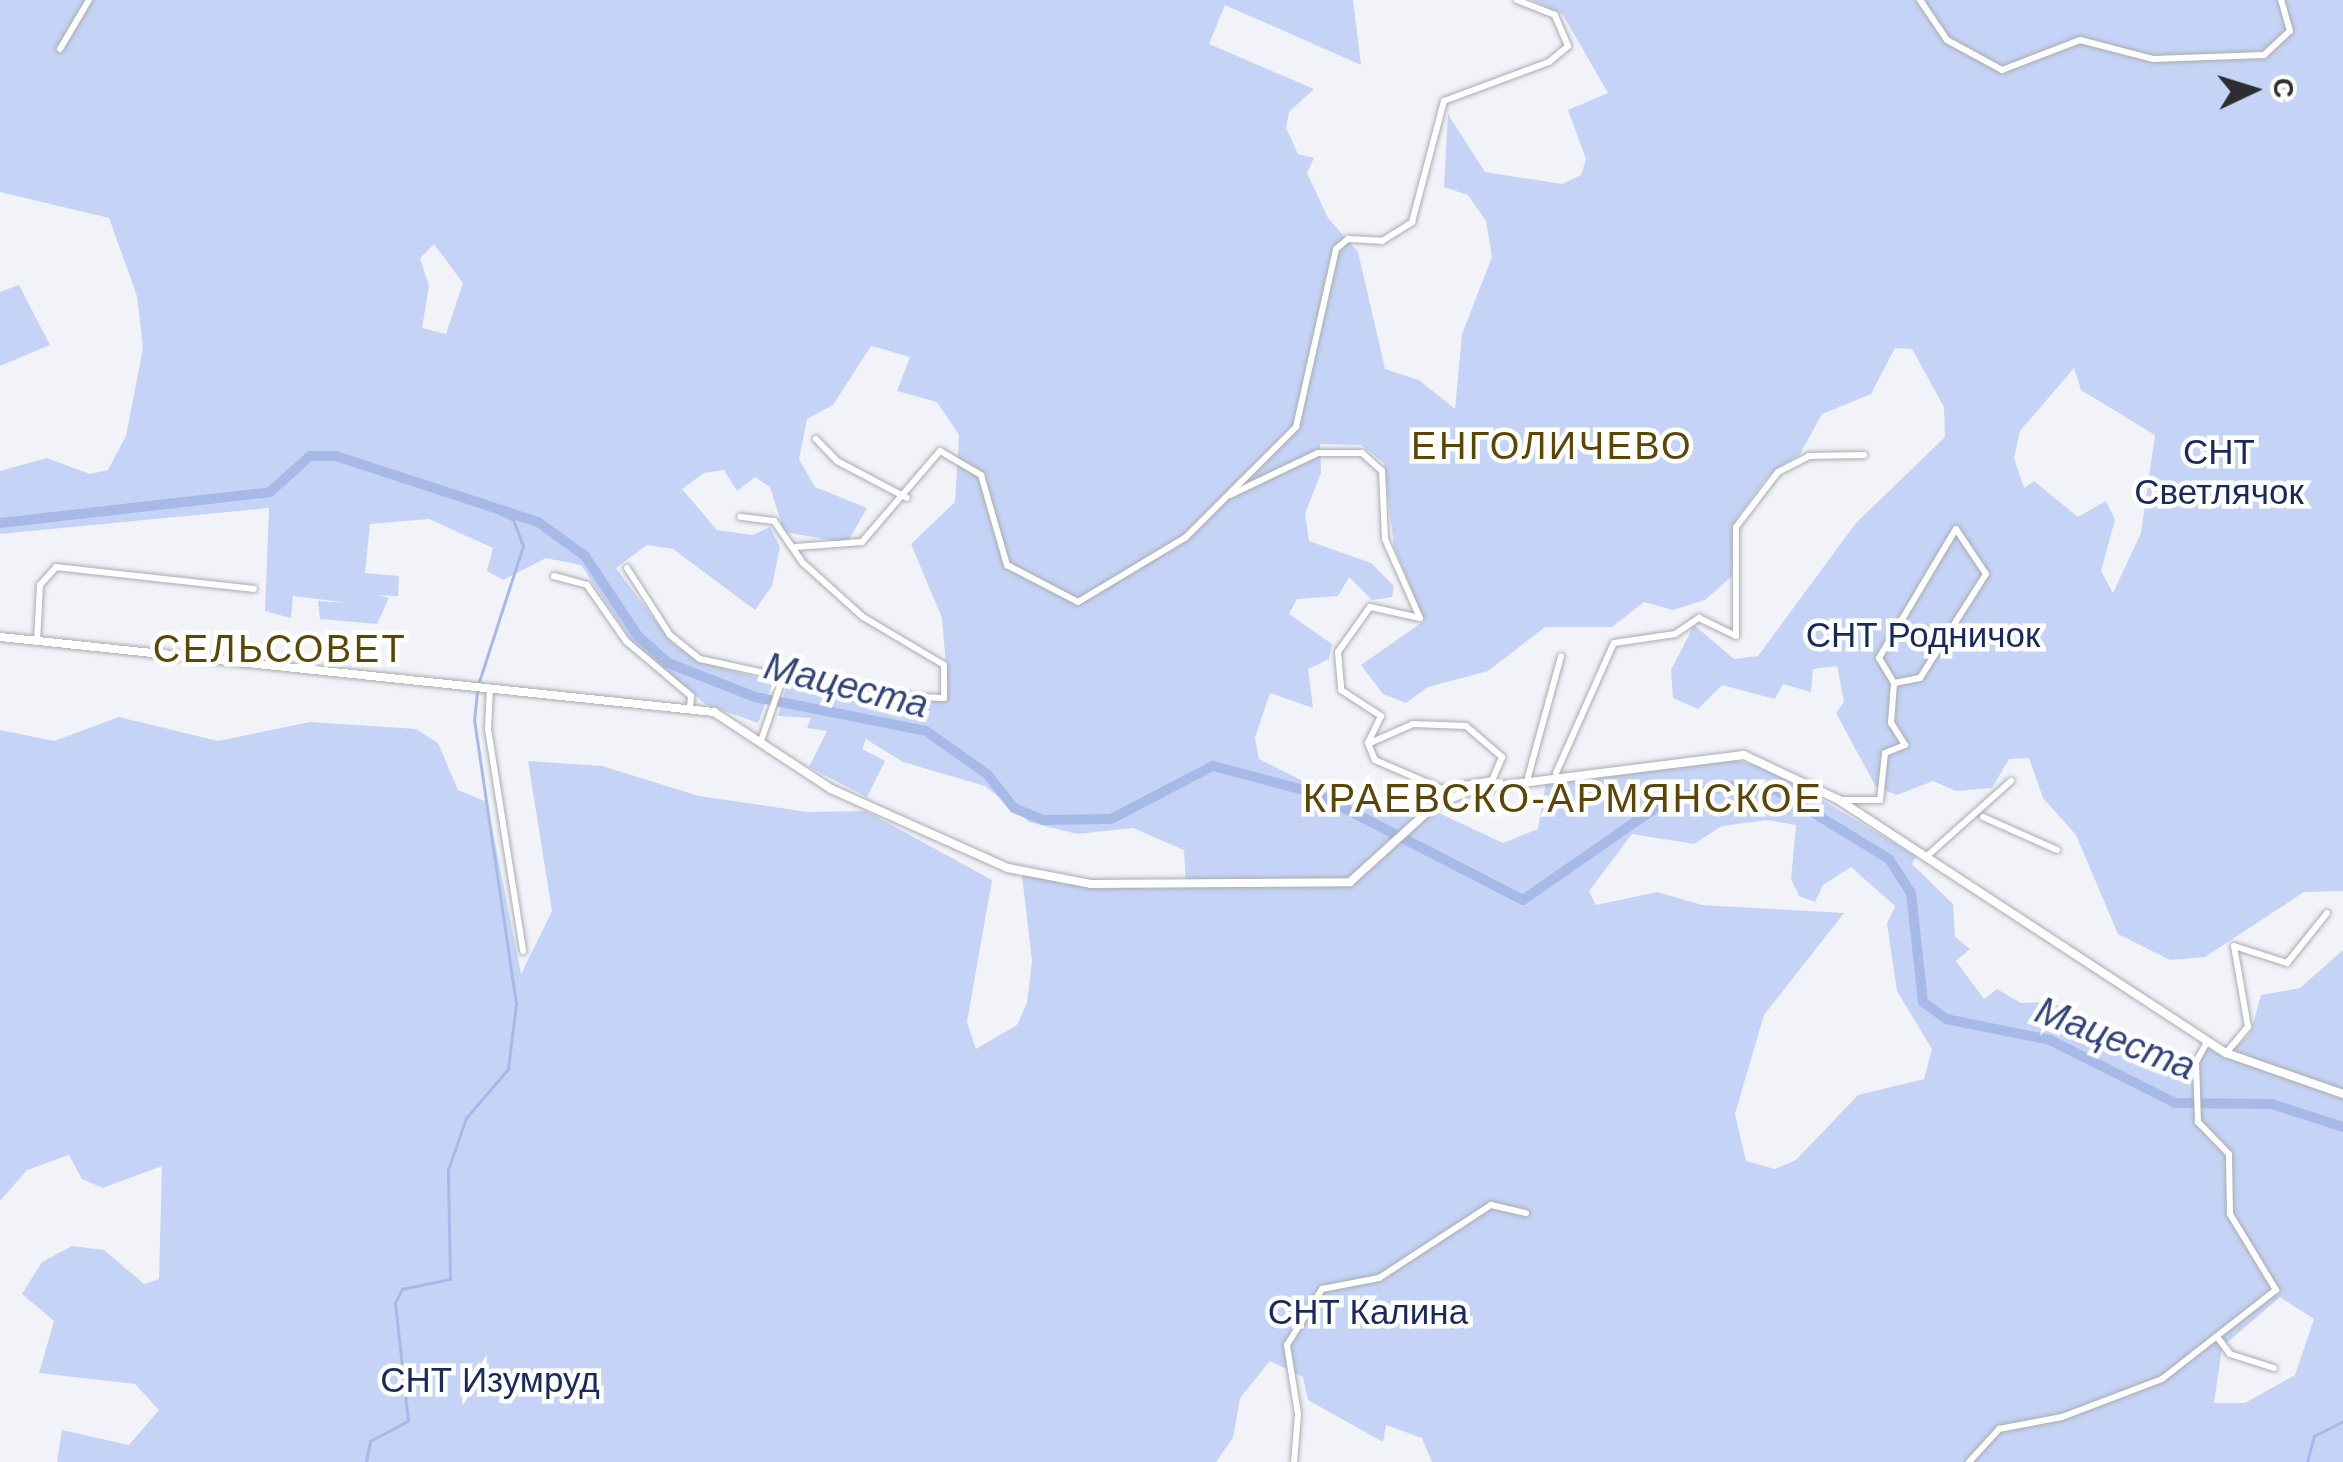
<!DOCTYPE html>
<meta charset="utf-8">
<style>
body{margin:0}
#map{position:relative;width:2343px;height:1462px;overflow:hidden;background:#f1f3f8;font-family:Arial,sans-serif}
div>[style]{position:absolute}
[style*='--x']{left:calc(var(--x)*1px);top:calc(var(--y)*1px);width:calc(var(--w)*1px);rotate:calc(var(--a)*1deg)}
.green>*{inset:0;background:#c5d4f6}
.stream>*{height:2.5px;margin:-1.25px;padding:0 1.25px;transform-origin:1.25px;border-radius:1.25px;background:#a7bae7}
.river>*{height:10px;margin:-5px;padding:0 5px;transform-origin:5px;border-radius:5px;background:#a7bae7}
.roads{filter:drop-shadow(0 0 2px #aaacb1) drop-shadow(0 0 2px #aaacb1)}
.minor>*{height:6px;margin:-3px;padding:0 3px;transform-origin:3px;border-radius:3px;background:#fff}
.tertiary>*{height:8px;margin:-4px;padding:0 4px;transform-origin:4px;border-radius:4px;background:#fff}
span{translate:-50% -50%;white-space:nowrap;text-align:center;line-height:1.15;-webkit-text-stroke:9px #fff;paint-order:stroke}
.park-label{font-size:35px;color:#18295e}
.neighbourhood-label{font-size:38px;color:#5c4606;letter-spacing:2.5px}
.water-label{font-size:38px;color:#30447b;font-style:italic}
.quarter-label{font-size:40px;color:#5c4606;letter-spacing:2.5px}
.north{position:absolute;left:2203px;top:40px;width:100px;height:100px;-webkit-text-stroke:8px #fff;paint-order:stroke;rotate:86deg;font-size:28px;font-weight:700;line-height:40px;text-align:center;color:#2d2e30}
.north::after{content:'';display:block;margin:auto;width:35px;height:45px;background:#2d2e30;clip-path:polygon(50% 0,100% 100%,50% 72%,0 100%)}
</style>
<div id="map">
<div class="green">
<i style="clip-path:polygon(evenodd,0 0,1353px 0,1361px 65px,1225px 5px,1209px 44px,1314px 89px,1289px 112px,1286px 128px,1298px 154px,1314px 158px,1307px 173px,1328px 218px,1358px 252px,1385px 369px,1419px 380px,1455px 409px,1462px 334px,1492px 257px,1486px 221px,1468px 195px,1444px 187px,1448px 114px,1485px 172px,1562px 184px,1581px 175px,1586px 159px,1568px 110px,1608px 93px,1563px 15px,1532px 0,2343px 0,2343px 891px,2304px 892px,2205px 957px,2170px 960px,2118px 934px,2076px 835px,2043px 798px,2029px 758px,2009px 759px,1992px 788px,1956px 791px,1933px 781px,1897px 795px,1876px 787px,1836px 713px,1844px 702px,1837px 666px,1813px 669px,1811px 692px,1783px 684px,1775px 699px,1722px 685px,1698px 709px,1673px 698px,1671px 670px,1694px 625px,1734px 659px,1758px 656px,1856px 523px,1945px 437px,1944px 407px,1912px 349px,1895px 348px,1871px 394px,1822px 414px,1800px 454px,1770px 474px,1737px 518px,1732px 576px,1705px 600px,1673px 610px,1644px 602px,1612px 627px,1545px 627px,1488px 671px,1428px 687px,1406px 703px,1383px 694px,1361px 665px,1424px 621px,1394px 546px,1384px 463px,1361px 445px,1320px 444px,1321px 473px,1305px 514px,1309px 541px,1371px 563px,1394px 586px,1392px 597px,1372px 600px,1349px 577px,1338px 596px,1297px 599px,1289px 614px,1332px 644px,1329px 659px,1308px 669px,1313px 708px,1270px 693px,1255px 738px,1259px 759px,1305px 782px,1394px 813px,1426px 807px,1503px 843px,1538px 829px,1547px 777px,1730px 759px,1770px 769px,1916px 856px,1912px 864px,1953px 904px,1955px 937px,1970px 949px,1956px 961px,1984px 999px,1997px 989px,2021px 1003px,2050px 1002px,2195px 1069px,2205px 1046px,2224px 1057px,2250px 1034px,2261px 995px,2300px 988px,2343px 950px,2343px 1462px,1432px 1462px,1422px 1438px,1386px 1425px,1383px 1442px,1308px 1400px,1303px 1377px,1270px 1361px,1240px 1398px,1233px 1438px,1216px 1462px,57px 1462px,62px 1430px,129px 1445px,159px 1410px,135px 1384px,39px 1373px,54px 1321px,22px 1294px,42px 1262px,72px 1246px,104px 1250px,144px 1284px,159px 1279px,162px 1166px,103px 1188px,82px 1179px,69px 1155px,27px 1170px,0 1201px,0 730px,54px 741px,119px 717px,218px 741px,310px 722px,416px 729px,438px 743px,458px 790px,487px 802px,521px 974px,552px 911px,528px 761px,602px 766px,699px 796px,808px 812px,866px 811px,992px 880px,967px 1022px,976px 1049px,1017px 1025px,1027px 1003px,1032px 961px,1022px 876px,1186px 883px,1184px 850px,1133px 828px,1077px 834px,1029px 822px,985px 786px,903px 762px,866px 739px,862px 749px,885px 761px,867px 797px,809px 767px,827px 731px,807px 728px,811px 718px,778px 716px,787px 685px,903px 702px,942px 700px,948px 690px,942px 618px,911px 544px,955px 502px,959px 435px,937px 402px,897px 391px,910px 357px,871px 346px,833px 405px,807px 419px,799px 459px,815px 487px,867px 508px,847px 543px,784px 532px,770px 487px,755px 477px,737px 491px,724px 470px,704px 473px,682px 489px,717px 530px,753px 535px,770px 527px,780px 547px,772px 586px,755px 610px,673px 549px,647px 545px,616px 568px,672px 643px,702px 662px,773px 682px,758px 723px,705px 704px,633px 643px,581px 565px,546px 558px,503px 580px,487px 571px,493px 548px,429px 519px,370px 524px,365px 573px,399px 576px,398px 596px,379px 595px,389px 598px,377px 624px,320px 619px,318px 601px,350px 603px,293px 596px,291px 618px,265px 611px,269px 508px,0 534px,0 471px,47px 458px,90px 474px,108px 470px,126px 436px,143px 348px,137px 296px,109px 218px,0 192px,0 0,434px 244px,463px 283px,446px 334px,422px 328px,429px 286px,420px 258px,434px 244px,0 0,2074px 368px,2081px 390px,2155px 435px,2141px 533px,2113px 593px,2101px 571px,2115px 520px,2106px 501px,2078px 517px,2034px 481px,2024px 488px,2014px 458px,2020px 431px,2074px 368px,0 0,1767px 820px,1796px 825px,1791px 879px,1799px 896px,1815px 902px,1823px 885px,1851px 867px,1895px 906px,1887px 924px,1897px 991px,1932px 1049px,1924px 1079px,1858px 1095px,1796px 1160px,1775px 1169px,1746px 1161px,1735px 1114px,1764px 1015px,1844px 913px,1702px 905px,1657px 892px,1596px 905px,1589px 891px,1632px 834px,1694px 844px,1722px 826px,1767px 820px,0 0,2280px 1297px,2314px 1319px,2295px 1375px,2245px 1403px,2214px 1403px,2222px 1347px,2280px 1297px)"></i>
<i style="clip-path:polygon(19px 285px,50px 345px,0 366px,0 292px)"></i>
</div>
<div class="stream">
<i style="--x:479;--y:682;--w:143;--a:-72.1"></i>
<i style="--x:523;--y:546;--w:28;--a:-111"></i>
<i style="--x:513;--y:520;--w:21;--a:-155"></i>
<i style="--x:366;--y:1462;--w:21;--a:-79"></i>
<i style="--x:370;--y:1441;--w:43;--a:-27.8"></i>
<i style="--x:408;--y:1421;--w:119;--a:-96.3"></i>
<i style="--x:395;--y:1303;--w:16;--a:-63"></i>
<i style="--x:402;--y:1289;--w:49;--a:-11.8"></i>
<i style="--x:450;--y:1279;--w:109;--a:-91.1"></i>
<i style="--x:448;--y:1170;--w:55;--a:-70.9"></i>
<i style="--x:466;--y:1118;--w:65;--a:-49.4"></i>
<i style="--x:508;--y:1069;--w:65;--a:-83"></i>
<i style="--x:516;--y:1004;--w:286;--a:-98.4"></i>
<i style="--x:474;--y:721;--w:31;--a:-84"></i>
<i style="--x:2307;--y:1462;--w:27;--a:-75"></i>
<i style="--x:2314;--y:1436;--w:33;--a:-27"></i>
</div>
<div class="river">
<i style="--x:0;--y:523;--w:272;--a:-6.5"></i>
<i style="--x:270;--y:492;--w:54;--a:-42"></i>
<i style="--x:310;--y:456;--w:26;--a:0"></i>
<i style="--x:336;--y:456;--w:213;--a:18.1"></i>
<i style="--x:538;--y:522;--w:58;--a:35.9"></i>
<i style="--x:585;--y:556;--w:96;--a:56.5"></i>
<i style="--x:638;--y:636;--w:40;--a:42"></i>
<i style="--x:668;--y:663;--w:93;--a:21.3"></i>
<i style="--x:755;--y:697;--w:174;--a:11.2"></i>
<i style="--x:926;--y:731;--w:75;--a:35.2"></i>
<i style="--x:987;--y:774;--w:43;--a:51.5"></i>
<i style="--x:1014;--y:808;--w:31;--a:22"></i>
<i style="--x:1043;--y:820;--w:68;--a:-0.8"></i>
<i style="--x:1111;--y:819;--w:115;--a:-27.5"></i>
<i style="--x:1213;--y:766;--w:106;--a:14.8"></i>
<i style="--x:1315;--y:793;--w:234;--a:27.2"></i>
<i style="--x:1523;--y:900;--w:175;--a:-34.8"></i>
<i style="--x:1667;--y:800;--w:62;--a:-13.1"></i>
<i style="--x:1727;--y:786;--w:49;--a:4.7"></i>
<i style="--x:1776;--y:790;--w:132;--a:31.4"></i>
<i style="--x:1889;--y:859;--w:40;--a:57.1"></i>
<i style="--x:1911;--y:893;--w:110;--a:83.7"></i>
<i style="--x:1923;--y:1002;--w:29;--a:36"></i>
<i style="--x:1946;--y:1019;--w:106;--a:11.4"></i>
<i style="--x:2050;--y:1040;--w:140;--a:26.7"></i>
<i style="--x:2175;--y:1103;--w:97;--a:0.6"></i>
<i style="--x:2272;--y:1104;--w:75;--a:17.9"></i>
</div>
<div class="roads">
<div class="minor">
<i style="--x:1920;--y:0;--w:48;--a:56"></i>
<i style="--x:1947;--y:40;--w:63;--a:28.6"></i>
<i style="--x:2002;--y:70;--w:84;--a:-21"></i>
<i style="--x:2080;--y:40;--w:75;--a:14.6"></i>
<i style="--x:2153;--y:59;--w:111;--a:-2.1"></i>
<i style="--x:2264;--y:55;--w:35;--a:-43"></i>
<i style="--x:2290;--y:31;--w:32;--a:-106"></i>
<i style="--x:60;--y:49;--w:57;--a:-59.4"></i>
<i style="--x:816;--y:439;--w:30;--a:46"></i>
<i style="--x:837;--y:461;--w:79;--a:27.9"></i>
<i style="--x:1230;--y:495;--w:98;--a:-25.5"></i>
<i style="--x:1318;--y:453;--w:44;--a:0"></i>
<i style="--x:1362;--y:453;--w:27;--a:42"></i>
<i style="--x:1382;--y:471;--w:68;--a:87.5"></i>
<i style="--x:1385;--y:539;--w:86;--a:66.1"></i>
<i style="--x:1420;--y:618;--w:51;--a:-167.6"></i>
<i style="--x:1370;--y:607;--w:55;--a:125.4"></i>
<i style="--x:1338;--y:652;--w:38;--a:85"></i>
<i style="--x:1341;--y:690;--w:48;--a:33"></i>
<i style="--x:1381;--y:716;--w:30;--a:116"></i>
<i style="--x:1368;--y:743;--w:18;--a:68"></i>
<i style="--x:1375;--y:760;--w:73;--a:23.4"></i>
<i style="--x:1442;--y:789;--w:51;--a:-10.2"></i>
<i style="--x:796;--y:547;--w:66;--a:-4.3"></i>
<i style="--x:862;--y:542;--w:120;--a:-49.4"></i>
<i style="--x:940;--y:451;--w:48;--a:30.3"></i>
<i style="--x:981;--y:475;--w:94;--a:73.9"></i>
<i style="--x:1007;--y:565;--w:80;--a:27.5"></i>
<i style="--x:1078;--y:602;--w:126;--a:-31"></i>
<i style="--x:1186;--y:537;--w:156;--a:-45"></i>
<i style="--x:1296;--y:427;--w:182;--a:-77.3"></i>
<i style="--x:1336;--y:249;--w:16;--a:-40"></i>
<i style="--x:1348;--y:239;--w:34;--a:3"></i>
<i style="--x:1382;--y:241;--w:36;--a:-32"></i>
<i style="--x:1412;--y:222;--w:125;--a:-75.2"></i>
<i style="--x:1444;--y:101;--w:112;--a:-20.4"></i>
<i style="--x:1549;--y:62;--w:25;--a:-40"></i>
<i style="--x:1568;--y:46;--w:34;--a:-113"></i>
<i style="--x:1555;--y:15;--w:41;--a:-158.5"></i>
<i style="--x:627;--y:568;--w:80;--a:57.3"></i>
<i style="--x:670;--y:635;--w:38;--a:39"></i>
<i style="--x:700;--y:659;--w:169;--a:12.3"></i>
<i style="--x:865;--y:695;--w:79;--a:2.2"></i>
<i style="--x:944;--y:698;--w:33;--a:-90"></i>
<i style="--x:944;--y:665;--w:94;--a:-149.3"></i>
<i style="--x:863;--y:617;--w:81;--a:-138"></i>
<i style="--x:803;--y:563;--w:51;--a:-124.6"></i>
<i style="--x:774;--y:521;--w:34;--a:-173"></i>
<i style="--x:554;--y:576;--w:34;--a:15"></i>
<i style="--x:587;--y:585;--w:68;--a:55.1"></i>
<i style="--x:626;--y:641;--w:85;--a:40.2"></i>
<i style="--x:691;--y:696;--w:12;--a:95"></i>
<i style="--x:37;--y:641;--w:56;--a:-86.9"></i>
<i style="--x:40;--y:585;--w:24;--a:-48"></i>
<i style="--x:56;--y:567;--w:199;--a:6.3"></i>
<i style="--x:490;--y:688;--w:41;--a:92.8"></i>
<i style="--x:488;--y:729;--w:225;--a:81"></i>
<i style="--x:761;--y:741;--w:65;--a:-71"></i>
<i style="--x:1370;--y:743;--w:47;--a:-23.8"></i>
<i style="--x:1413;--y:724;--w:53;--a:2.2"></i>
<i style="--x:1466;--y:726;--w:48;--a:40.7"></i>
<i style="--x:1502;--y:757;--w:28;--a:113"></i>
<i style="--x:1556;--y:773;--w:142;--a:-66"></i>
<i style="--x:1614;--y:643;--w:62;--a:-8.4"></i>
<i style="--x:1675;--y:634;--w:29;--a:-34"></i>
<i style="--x:1699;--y:618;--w:41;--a:25.9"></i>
<i style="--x:1736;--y:636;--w:109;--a:-90"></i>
<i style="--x:1736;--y:527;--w:69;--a:-52.6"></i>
<i style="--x:1778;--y:472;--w:35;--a:-27"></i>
<i style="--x:1809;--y:456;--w:55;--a:-1"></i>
<i style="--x:1528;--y:777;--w:125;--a:-74.7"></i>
<i style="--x:1840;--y:800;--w:40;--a:0"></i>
<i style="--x:1880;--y:800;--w:47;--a:-83.9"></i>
<i style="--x:1885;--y:753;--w:22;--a:-22"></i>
<i style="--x:1905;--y:745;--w:26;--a:-122"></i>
<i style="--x:1891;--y:723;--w:40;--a:-85.7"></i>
<i style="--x:1894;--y:683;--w:29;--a:-121"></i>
<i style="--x:1879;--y:658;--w:150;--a:-59.2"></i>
<i style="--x:1956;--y:529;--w:54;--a:56.3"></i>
<i style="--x:1986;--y:574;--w:123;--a:122.4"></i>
<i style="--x:1920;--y:678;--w:26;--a:169"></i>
<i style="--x:1983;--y:817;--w:81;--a:24"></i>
<i style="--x:1927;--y:856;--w:113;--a:-41.8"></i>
<i style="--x:2226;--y:1053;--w:34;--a:-50"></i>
<i style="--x:2248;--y:1027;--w:82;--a:-99.8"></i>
<i style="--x:2234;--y:946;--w:56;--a:17.8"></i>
<i style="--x:2287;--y:963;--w:64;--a:-51.3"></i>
<i style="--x:2218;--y:1338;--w:20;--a:53"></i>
<i style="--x:2230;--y:1354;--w:46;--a:17.7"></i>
<i style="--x:1294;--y:1462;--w:48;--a:-85.2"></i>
<i style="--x:1298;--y:1414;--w:70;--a:-99.1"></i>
<i style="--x:1287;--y:1345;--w:66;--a:-58"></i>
<i style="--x:1322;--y:1289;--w:58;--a:-10.9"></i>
<i style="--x:1379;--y:1278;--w:134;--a:-33.1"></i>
<i style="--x:1491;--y:1205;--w:36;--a:13"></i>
<i style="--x:1969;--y:1462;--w:45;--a:-47.7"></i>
<i style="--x:1999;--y:1429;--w:64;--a:-10.8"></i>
<i style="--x:2062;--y:1417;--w:107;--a:-20.8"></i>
<i style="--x:2162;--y:1379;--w:145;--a:-38"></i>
<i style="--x:2276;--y:1290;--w:89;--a:-121.2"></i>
<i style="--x:2230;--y:1214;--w:60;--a:-91"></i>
<i style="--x:2229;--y:1154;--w:45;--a:-134.1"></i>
<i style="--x:2198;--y:1122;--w:60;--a:-91.9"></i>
<i style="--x:2196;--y:1062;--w:23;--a:-61"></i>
</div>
<div class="tertiary">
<i style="--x:0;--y:637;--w:718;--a:6"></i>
<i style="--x:714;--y:712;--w:140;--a:33.3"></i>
<i style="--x:831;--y:789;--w:194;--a:24.1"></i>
<i style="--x:1008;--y:868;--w:85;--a:10.9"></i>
<i style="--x:1091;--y:884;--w:259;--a:-0.4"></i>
<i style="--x:1350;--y:882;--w:115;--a:-42.2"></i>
<i style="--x:1435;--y:805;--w:42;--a:-22.3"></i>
<i style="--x:1474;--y:789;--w:272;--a:-7.2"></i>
<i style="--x:1744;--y:755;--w:105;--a:25.3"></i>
<i style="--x:1839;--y:800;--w:462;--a:33.2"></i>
<i style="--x:2226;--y:1053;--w:124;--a:19.3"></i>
</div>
</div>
<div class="park-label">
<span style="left:2219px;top:472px">СНТ<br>Светлячок</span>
<span style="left:1923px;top:635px">СНТ Родничок</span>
<span style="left:1368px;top:1312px">СНТ Калина</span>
<span style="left:490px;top:1380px">СНТ Изумруд</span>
</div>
<div class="neighbourhood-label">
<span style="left:1552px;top:447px">ЕНГОЛИЧЕВО</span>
<span style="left:280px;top:650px">СЕЛЬСОВЕТ</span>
</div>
<div class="water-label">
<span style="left:846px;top:686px;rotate:14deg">Мацеста</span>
<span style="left:2115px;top:1039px;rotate:21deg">Мацеста</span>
</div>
<div class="quarter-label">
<span style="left:1563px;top:798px">КРАЕВСКО-АРМЯНСКОЕ</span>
</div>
<div class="north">С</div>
</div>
